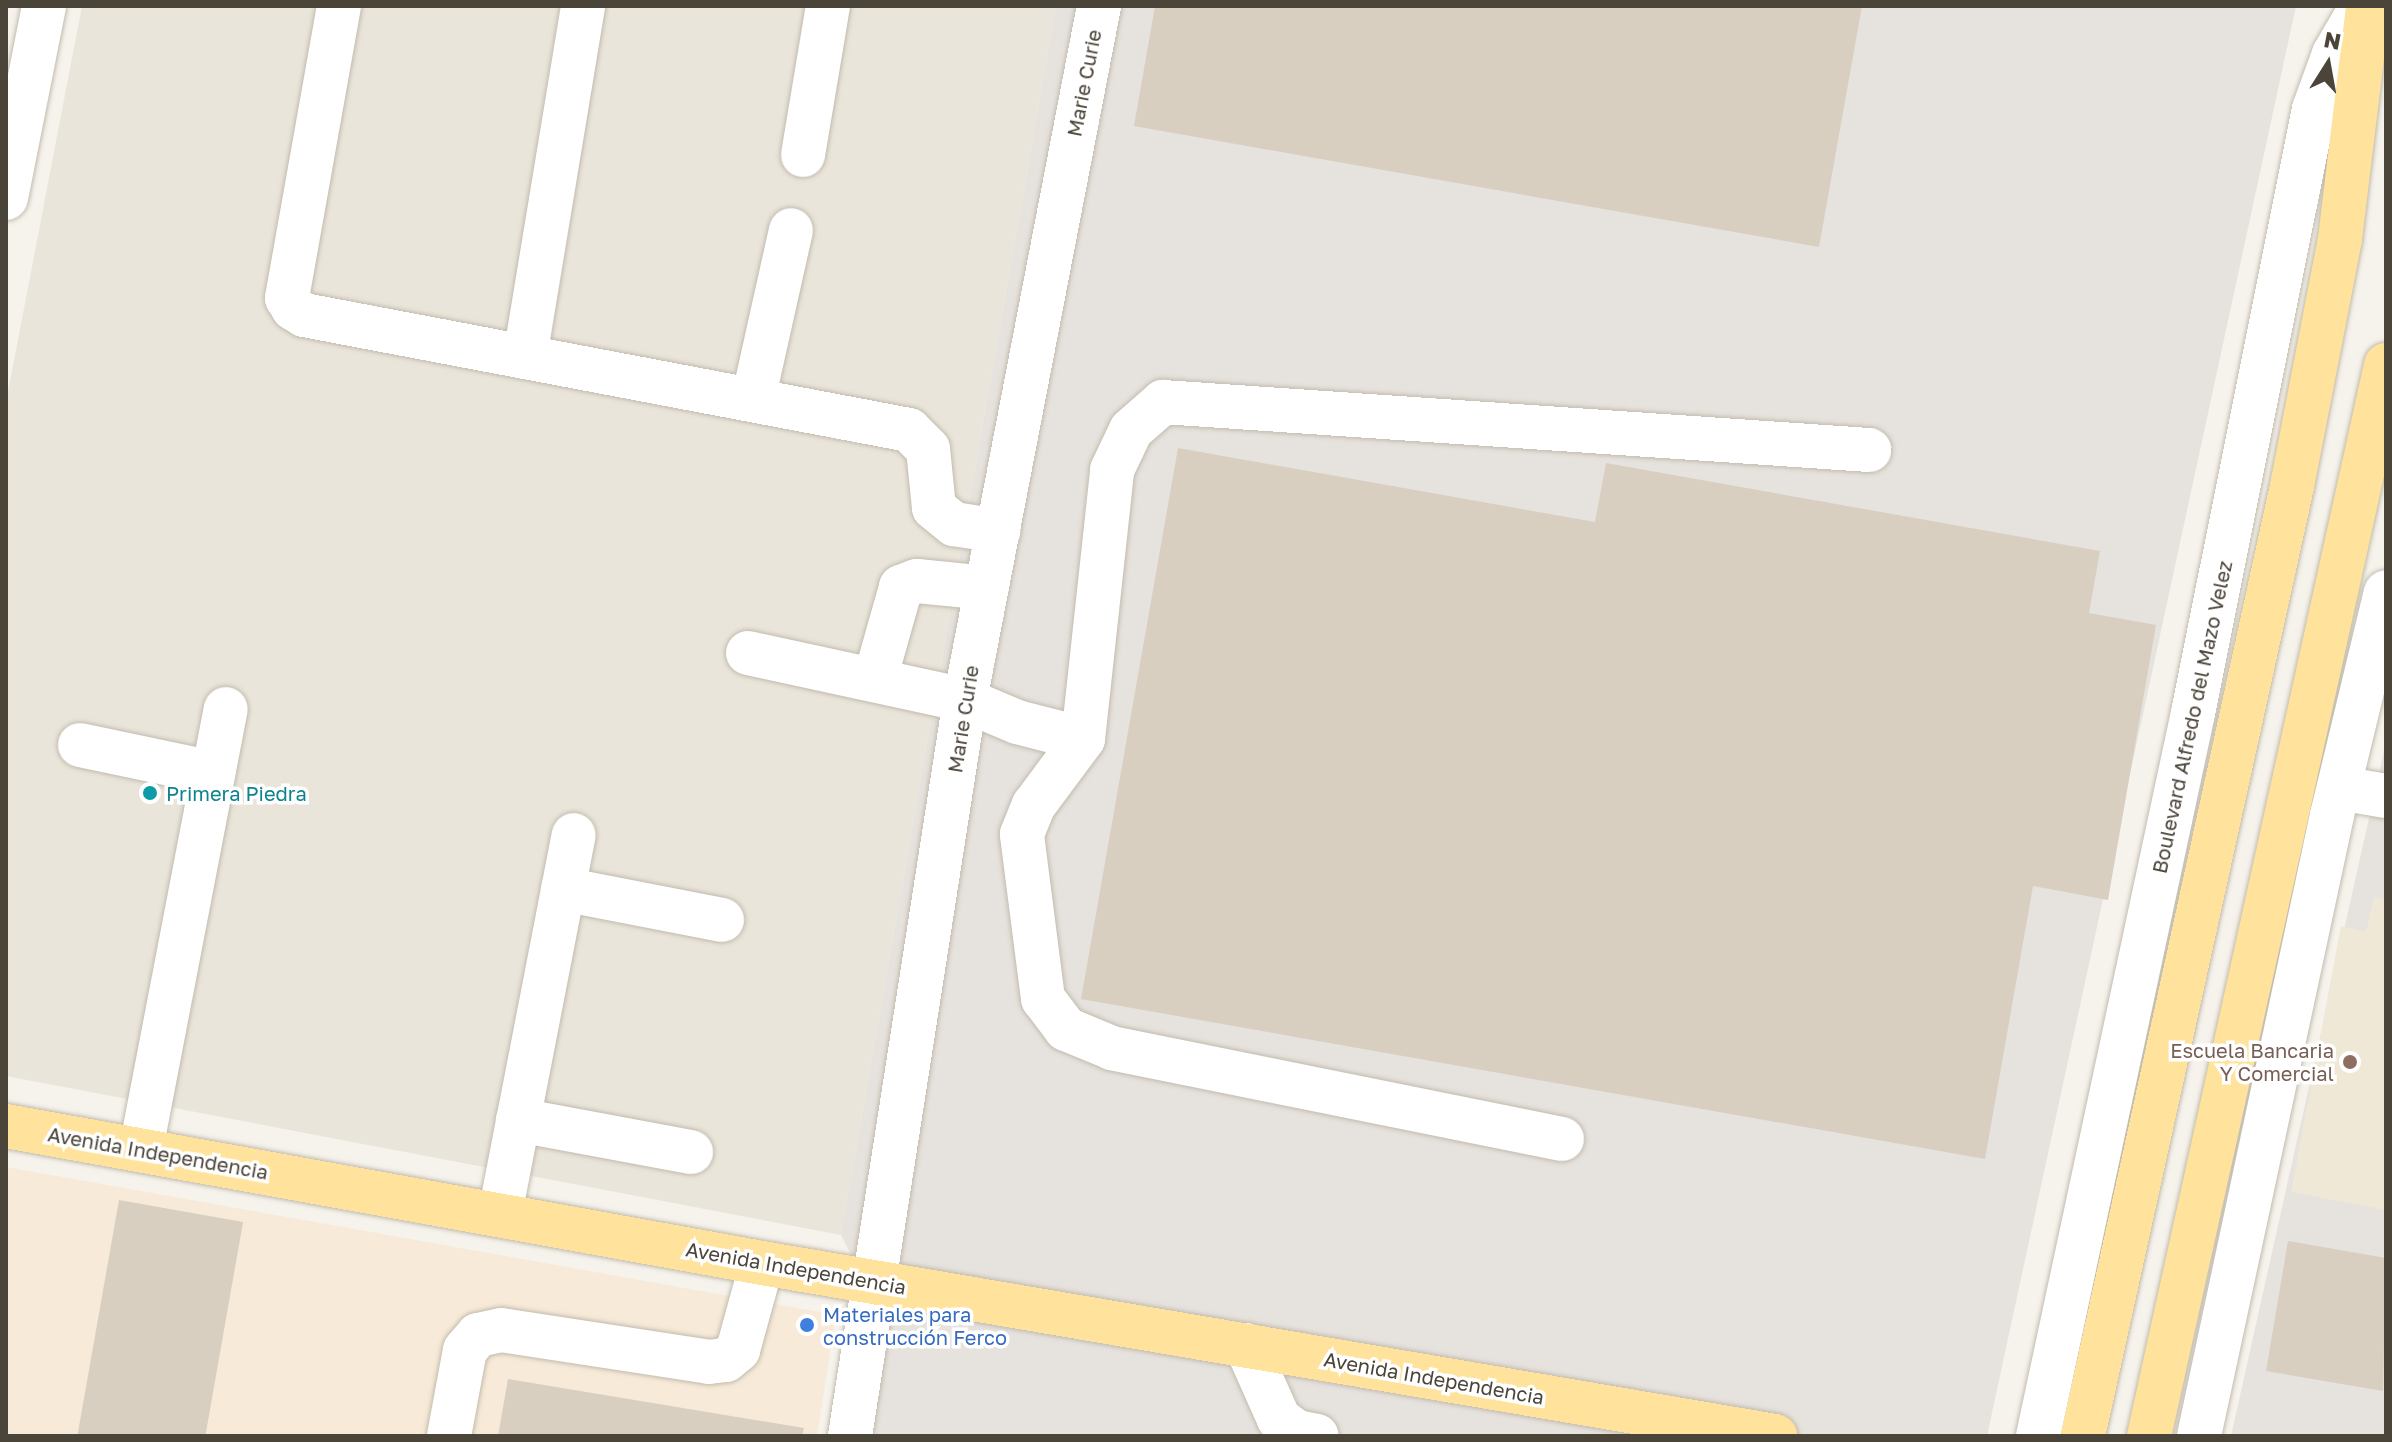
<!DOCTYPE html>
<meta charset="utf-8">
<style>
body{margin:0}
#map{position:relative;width:2392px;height:1442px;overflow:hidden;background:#f6f3ec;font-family:"Golos Text",sans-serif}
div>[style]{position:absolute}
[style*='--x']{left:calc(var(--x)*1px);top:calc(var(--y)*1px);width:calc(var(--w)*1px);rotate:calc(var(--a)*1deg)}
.residential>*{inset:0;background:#eae5da}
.commercial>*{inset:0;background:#f7ead8}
.industrial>*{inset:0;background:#e6e2dd}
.education>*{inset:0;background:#efe8d6}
.building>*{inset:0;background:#d8cfc1;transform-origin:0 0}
.roads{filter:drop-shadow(0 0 2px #c2bbae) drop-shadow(0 0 2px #c2bbae)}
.minor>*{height:44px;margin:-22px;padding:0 22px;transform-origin:22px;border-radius:22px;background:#fff}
.major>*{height:44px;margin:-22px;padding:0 22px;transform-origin:22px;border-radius:22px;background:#ffe39c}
.dots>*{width:22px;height:22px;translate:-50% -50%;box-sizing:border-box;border:4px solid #fff;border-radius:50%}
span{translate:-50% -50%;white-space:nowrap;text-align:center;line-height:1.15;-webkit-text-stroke:7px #fff;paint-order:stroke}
.street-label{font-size:20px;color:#4b4439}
.culture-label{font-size:20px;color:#0d838f}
.left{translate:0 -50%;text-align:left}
.education-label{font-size:20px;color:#785e54}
.right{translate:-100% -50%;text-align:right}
.shop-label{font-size:20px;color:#366cbe}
.frame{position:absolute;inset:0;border:8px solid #4b4439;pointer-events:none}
.north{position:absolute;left:2288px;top:24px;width:80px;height:80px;-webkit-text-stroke:6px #fff;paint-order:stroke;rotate:11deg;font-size:22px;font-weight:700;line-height:32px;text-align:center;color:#4b4439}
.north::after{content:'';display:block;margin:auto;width:28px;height:36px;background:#4b4439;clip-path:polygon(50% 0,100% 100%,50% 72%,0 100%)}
</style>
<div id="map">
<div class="residential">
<i style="clip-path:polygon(82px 6px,1056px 6px,841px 1235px,6px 1076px,6px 402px)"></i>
</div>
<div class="commercial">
<i style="clip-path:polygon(6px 1167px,836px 1315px,817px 1436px,6px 1436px)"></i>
</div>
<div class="industrial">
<i style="clip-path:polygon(1056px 6px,2296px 6px,1987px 1436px,838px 1436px,864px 1280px,841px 1235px)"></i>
<i style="clip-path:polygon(2386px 742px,2386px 1436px,2231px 1436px)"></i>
</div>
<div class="education">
<i style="clip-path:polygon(2374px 897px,2386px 900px,2386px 1210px,2291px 1192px,2341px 926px,2366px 932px)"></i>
</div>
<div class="building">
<i style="clip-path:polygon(1155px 6px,1862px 6px,1819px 247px,1134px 126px)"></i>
<i style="clip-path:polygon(1178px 448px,1595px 522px,1606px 463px,2100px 551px,2089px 613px,2156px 625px,2108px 900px,2033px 886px,1985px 1159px,1081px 999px)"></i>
<i style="left:119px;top:1200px;width:126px;height:239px;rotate:10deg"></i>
<i style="clip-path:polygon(2288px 1241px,2386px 1258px,2383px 1391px,2266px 1371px)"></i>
<i style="clip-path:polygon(508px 1379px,804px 1428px,802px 1436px,498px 1436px)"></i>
</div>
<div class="roads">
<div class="minor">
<i style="--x:339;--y:6;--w:297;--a:100.1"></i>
<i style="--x:287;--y:298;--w:12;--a:59"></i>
<i style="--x:293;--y:308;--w:13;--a:32"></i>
<i style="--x:304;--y:315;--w:616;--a:10.76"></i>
<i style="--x:909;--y:430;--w:27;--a:45"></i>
<i style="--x:928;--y:449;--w:59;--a:84.2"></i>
<i style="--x:934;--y:508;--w:26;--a:39"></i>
<i style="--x:954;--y:524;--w:45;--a:9"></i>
<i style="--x:803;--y:155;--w:151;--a:-80.5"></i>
<i style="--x:6;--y:198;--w:196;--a:-78.8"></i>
<i style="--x:525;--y:357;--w:356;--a:-80.6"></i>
<i style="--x:753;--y:400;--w:174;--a:-77.4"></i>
<i style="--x:748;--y:653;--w:222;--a:12.2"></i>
<i style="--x:965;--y:700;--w:56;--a:22.9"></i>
<i style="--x:1017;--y:722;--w:68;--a:14.4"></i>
<i style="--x:875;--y:679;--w:96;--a:-74.2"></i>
<i style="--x:901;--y:587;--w:17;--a:-21"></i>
<i style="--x:917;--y:581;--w:70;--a:5.7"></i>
<i style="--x:80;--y:745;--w:136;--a:11.9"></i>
<i style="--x:2339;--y:788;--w:48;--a:9.7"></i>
<i style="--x:563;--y:889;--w:162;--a:11"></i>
<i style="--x:518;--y:1120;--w:176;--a:10.5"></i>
<i style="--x:1562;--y:1139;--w:459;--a:-168.6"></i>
<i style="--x:1112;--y:1048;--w:50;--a:-157.6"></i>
<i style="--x:1066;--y:1029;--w:38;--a:-127"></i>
<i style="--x:1043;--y:999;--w:166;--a:-97.3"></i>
<i style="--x:1022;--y:834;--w:31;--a:-68"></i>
<i style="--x:1034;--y:805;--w:82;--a:-53.4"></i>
<i style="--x:1083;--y:739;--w:271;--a:-83.8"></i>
<i style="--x:1112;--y:470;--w:44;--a:-64.6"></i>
<i style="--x:1131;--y:430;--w:43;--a:-41.2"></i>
<i style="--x:1163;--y:402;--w:708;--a:3.89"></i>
<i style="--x:141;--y:1149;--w:448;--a:-79.1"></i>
<i style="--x:500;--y:1214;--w:386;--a:-79"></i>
<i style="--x:1246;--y:1345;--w:81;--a:66"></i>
<i style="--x:1279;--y:1419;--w:22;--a:36"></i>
<i style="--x:1297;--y:1432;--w:20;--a:11"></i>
<i style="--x:449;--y:1436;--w:87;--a:-79.5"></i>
<i style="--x:465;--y:1350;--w:20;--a:-49"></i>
<i style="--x:478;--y:1335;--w:24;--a:-12"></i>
<i style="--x:501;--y:1330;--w:210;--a:8.7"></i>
<i style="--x:709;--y:1362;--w:17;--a:-7"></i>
<i style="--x:726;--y:1360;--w:16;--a:-40"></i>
<i style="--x:738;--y:1350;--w:90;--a:-74.6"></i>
<i style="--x:850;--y:1436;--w:745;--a:-81.12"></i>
<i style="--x:965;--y:700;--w:707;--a:-79.07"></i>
<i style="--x:2038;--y:1436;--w:739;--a:-77.9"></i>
<i style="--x:2193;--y:713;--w:616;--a:-78.67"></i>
<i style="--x:2314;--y:109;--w:59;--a:-70"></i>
<i style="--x:2334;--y:54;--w:56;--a:-59.7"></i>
<i style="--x:2199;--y:1436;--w:635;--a:-77.91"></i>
<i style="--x:2332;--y:815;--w:229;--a:-76.4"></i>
</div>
<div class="major">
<i style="--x:6;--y:1126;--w:768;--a:10.27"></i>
<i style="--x:762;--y:1263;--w:1028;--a:9.69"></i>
<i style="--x:2083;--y:1436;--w:973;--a:-77.59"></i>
<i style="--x:2292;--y:486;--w:252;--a:-79"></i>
<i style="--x:2340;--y:239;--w:235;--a:-83.1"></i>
<i style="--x:2149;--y:1436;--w:1097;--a:-77.52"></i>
</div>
</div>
<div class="dots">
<i style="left:150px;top:793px;background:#0f9aa8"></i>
<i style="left:2350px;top:1062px;background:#8d6e63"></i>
<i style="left:807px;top:1325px;background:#3f7fe0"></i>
</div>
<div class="street-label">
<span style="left:1084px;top:83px;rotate:-79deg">Marie Curie</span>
<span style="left:2192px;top:717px;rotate:-78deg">Boulevard Alfredo del Mazo Velez</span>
<span style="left:963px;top:719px;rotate:-81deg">Marie Curie</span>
<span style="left:158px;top:1153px;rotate:10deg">Avenida Independencia</span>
<span style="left:796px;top:1268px;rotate:10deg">Avenida Independencia</span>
<span style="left:1434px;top:1378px;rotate:10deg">Avenida Independencia</span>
</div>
<div class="culture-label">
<span class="left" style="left:166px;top:793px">Primera Piedra</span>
</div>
<div class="education-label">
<span class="right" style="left:2334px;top:1062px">Escuela Bancaria<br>Y Comercial</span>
</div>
<div class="shop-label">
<span class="left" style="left:823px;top:1326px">Materiales para<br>construcción Ferco</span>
</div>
<div class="frame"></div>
<div class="north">N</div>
</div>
